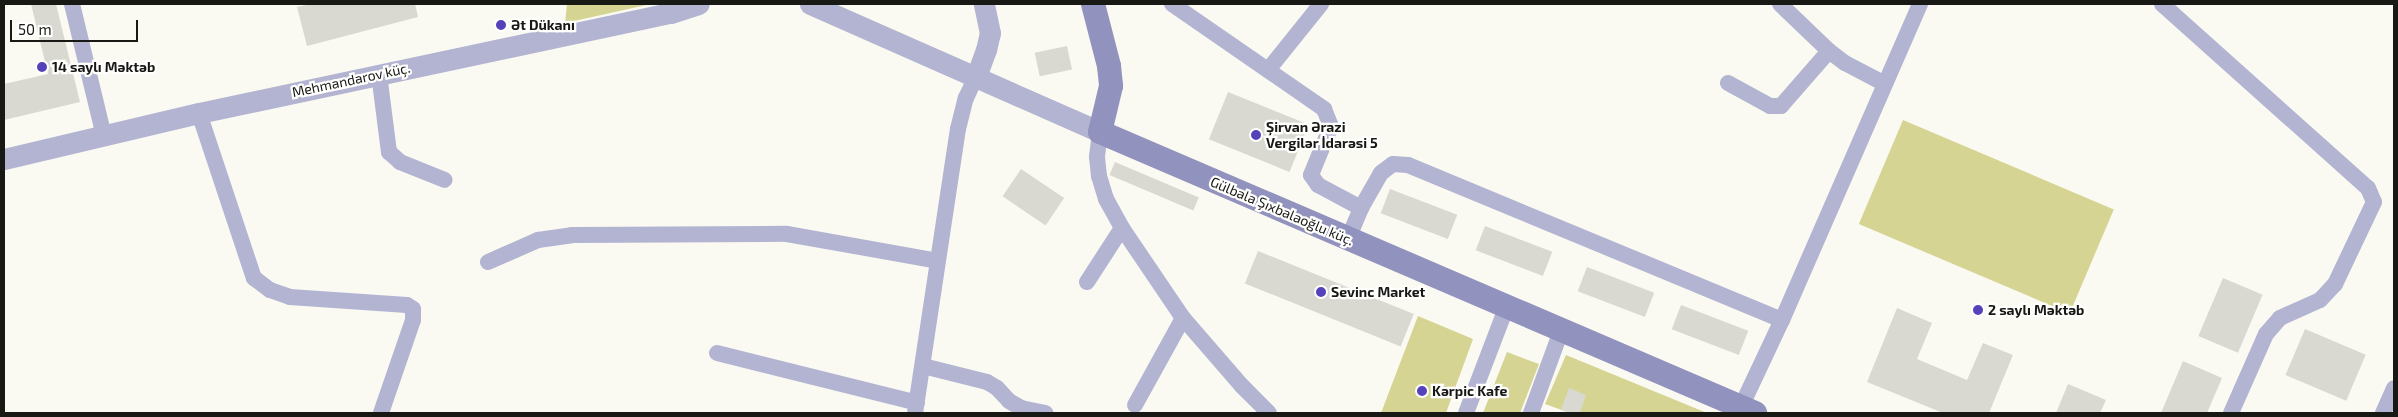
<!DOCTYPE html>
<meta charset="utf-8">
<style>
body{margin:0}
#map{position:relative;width:2398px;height:417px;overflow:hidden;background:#fafaf2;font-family:"Exo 2",sans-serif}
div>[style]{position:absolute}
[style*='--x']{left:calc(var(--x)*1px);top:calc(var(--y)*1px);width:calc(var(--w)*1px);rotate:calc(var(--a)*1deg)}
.green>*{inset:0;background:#d6d493;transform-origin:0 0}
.building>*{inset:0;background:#d9d9d2;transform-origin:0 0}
.minor>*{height:16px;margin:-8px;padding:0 8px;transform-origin:8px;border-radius:8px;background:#b3b4d2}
.tertiary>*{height:21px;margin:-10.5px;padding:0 10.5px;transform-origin:10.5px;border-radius:10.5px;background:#b3b4d2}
.secondary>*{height:24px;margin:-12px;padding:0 12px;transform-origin:12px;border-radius:12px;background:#9292be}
.dots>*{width:14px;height:14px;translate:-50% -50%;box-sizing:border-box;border:2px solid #fffffe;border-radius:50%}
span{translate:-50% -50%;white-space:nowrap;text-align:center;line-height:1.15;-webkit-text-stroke:4.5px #fffffe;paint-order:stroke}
.poi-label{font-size:14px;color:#181815;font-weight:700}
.left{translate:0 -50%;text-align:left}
.street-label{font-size:14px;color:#181815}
.frame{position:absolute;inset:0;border:5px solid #181815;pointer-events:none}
.scale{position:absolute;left:10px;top:20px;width:128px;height:22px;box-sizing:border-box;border:2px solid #181815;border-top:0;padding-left:6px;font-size:15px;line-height:18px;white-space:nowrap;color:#181815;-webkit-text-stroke:4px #fffffe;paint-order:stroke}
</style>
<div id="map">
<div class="green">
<i style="clip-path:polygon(567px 4px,651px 4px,565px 23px)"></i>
<i style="left:1903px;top:120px;width:229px;height:113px;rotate:23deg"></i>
<i style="clip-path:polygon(1418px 316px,1473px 339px,1446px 413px,1381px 413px)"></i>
<i style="clip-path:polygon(1507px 352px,1539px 364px,1520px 413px,1483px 413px)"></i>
<i style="clip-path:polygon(1566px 355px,1707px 413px,1570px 413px,1545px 404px)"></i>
</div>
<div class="building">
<i style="clip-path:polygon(31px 4px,56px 4px,80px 102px,4px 120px,4px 84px,48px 74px)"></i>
<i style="clip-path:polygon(311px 4px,415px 4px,418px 17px,307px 46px,297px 7px)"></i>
<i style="left:1067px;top:46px;width:24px;height:33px;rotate:78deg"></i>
<i style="left:1228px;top:92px;width:87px;height:51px;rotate:22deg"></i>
<i style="left:1115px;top:162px;width:91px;height:14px;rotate:23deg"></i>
<i style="left:1021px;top:169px;width:52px;height:33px;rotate:34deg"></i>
<i style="left:1390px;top:189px;width:72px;height:26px;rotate:21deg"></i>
<i style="left:1485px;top:226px;width:72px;height:26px;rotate:21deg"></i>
<i style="left:1258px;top:251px;width:168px;height:35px;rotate:22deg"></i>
<i style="left:1587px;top:267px;width:72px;height:26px;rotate:21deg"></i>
<i style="left:2223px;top:278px;width:43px;height:63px;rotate:23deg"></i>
<i style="left:1681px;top:305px;width:72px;height:26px;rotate:21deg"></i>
<i style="clip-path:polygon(1897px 308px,1932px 323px,1917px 359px,1967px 380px,1983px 343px,2013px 355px,1989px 413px,1943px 413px,1867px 382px)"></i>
<i style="left:2305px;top:329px;width:66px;height:50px;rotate:23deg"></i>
<i style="clip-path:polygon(2183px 361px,2222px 378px,2207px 413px,2161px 413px)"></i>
<i style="clip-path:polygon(2068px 384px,2106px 400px,2100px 413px,2056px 413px)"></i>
<i style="clip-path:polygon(1569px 388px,1586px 395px,1580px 413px,1570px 413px,1561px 410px)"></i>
</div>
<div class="minor">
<i style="--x:72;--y:4;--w:136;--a:76.4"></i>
<i style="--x:1172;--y:4;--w:185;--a:34.6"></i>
<i style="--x:1324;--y:109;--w:18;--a:68"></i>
<i style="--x:1331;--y:126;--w:53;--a:112.2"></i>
<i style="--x:1311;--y:175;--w:12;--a:55"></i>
<i style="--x:1318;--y:185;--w:49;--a:28.1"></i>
<i style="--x:1780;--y:4;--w:68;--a:43.8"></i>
<i style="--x:1829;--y:51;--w:20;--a:37"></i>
<i style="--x:1845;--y:63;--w:45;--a:27.7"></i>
<i style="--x:2162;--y:4;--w:276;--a:41.8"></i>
<i style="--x:2368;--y:188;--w:15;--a:67"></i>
<i style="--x:2374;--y:202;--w:91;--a:115.4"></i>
<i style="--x:2335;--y:284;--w:22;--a:133"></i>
<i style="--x:2320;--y:300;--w:44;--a:155.8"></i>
<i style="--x:2280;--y:318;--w:21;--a:131"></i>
<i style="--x:2266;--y:334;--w:86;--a:113.9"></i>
<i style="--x:1268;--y:70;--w:85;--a:-51.2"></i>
<i style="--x:379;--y:74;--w:79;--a:82.7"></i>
<i style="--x:389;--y:152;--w:15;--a:42"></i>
<i style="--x:400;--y:162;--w:48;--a:21.8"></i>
<i style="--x:1728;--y:83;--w:48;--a:28.7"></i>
<i style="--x:1770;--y:106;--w:11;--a:0"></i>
<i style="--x:1781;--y:106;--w:73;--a:-48.9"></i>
<i style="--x:199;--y:113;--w:174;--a:71.6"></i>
<i style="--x:254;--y:278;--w:20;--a:37"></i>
<i style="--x:270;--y:290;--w:21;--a:19"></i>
<i style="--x:290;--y:297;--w:117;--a:3.9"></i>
<i style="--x:407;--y:305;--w:7;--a:34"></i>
<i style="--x:413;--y:309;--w:11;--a:90"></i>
<i style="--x:413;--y:320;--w:98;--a:109"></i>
<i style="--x:1100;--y:132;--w:25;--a:97"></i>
<i style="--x:1097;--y:157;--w:19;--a:84"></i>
<i style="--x:1099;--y:176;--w:24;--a:73"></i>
<i style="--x:1106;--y:199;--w:33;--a:61"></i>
<i style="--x:1122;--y:228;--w:109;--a:55.9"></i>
<i style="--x:1183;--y:318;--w:90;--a:49.1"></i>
<i style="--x:1242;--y:386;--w:38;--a:45"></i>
<i style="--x:1348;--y:239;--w:34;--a:-67"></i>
<i style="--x:1361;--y:208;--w:40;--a:-60.3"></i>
<i style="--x:1381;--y:173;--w:15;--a:-37"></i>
<i style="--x:1393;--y:164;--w:15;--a:4"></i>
<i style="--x:1408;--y:165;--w:405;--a:22.5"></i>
<i style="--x:488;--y:262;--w:55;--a:-23.7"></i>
<i style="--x:538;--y:240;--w:34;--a:-8"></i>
<i style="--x:572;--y:235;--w:215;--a:-0.3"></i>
<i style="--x:787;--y:234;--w:153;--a:10.1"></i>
<i style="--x:1087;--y:282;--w:64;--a:-57.1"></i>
<i style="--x:717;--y:353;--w:206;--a:14"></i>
<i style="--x:923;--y:366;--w:66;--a:14"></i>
<i style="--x:987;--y:382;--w:12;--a:31"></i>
<i style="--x:997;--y:388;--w:18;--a:47"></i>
<i style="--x:1009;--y:401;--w:14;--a:30"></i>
<i style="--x:1021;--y:408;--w:25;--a:12"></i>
<i style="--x:1135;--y:405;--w:99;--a:-61.1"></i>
<i style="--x:1741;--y:407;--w:96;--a:-64.8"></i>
<i style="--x:1782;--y:320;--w:345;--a:-66.4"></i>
<i style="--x:915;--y:413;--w:287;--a:-81.4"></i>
<i style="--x:958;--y:129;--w:32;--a:-76"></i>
<i style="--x:966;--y:98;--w:23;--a:-65"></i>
<i style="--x:1466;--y:413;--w:112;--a:-69.1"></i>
<i style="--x:1531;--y:413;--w:87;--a:-69.9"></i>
<i style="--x:2383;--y:413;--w:27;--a:-66"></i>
</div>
<div class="tertiary">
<i style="--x:810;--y:4;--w:317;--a:23.8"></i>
<i style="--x:976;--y:77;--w:29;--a:-70"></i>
<i style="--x:986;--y:50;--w:17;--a:-77"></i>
<i style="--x:990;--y:33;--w:30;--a:-102"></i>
<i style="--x:4;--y:159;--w:200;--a:-13.3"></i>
<i style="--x:199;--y:113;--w:482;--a:-12"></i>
<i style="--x:671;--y:13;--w:29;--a:-18"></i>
</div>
<div class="secondary">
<i style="--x:1093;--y:4;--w:64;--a:75.5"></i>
<i style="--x:1109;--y:66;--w:20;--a:84"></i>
<i style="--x:1111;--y:86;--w:47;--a:103.4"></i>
<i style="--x:1100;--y:132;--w:713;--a:23.22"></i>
</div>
<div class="dots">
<i style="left:501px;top:25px;background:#5541b9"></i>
<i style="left:42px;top:67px;background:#5541b9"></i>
<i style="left:1256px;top:135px;background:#5541b9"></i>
<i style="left:1321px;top:292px;background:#5541b9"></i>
<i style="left:1978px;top:310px;background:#5541b9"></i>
<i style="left:1422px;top:391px;background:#5541b9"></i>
</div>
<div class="poi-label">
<span class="left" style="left:511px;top:25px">Ət Dükanı</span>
<span class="left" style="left:52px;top:67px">14 saylı Məktəb</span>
<span class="left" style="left:1266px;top:135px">Şirvan Ərazi<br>Vergilər İdarəsi 5</span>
<span class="left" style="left:1331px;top:292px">Sevinc Market</span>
<span class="left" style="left:1988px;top:310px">2 saylı Məktəb</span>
<span class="left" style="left:1432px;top:391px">Kərpic Kafe</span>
</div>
<div class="street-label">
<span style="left:351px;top:80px;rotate:-12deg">Mehmandarov küç.</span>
<span style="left:1282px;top:211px;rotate:23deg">Gülbala Şıxbalaoğlu küç.</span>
</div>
<div class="frame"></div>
<div class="scale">50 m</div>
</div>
